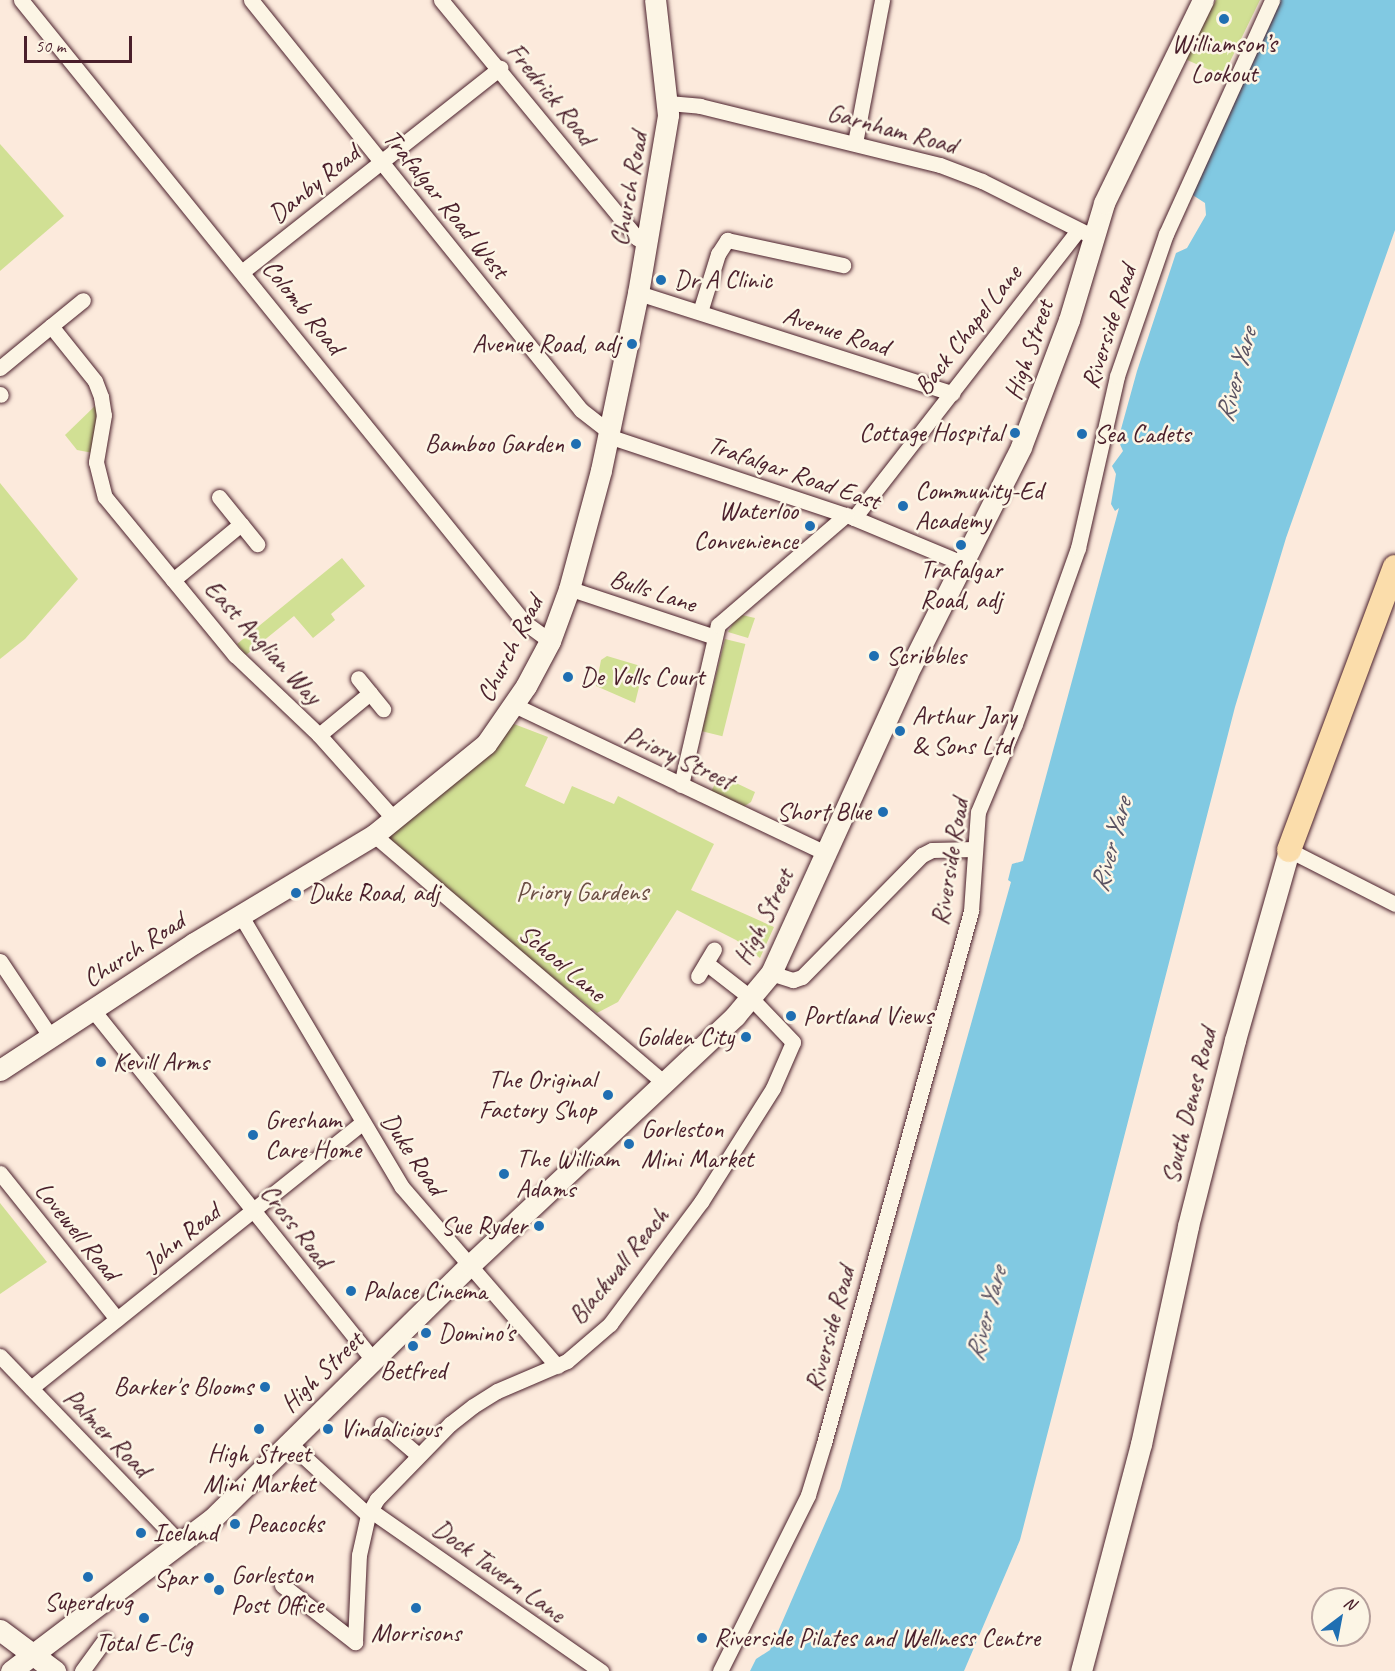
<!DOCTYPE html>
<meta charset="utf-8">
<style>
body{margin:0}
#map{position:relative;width:1395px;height:1671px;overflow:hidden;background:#fceadc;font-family:Caveat,sans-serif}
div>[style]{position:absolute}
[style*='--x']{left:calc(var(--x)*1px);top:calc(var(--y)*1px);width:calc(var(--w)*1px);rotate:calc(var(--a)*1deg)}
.green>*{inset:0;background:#d1e094;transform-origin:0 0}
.water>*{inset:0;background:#81c9e2}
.roads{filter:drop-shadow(0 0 2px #4a1f2b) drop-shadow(0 0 2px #4a1f2b)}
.street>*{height:15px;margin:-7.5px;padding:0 7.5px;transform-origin:7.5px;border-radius:7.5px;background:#fcf5e5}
.secondary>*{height:21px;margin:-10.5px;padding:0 10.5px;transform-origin:10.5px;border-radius:10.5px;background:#fcf5e5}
.primary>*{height:24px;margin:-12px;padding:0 12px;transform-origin:12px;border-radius:12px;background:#fbddab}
.dots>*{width:16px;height:16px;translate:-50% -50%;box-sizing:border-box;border:3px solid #fcf5e5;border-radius:50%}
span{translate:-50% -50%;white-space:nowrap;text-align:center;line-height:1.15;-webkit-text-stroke:5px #fcf5e5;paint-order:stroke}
.poi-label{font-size:26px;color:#4a1f2b}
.left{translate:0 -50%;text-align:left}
.right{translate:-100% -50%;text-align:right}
.street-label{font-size:26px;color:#4a1f2b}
.park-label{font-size:26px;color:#6c4f45}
.water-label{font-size:27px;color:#5a5262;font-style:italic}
.north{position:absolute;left:1311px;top:1587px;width:60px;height:60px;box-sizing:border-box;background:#fcf5e5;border:2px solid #b59f9b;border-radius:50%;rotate:32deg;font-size:16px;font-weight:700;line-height:24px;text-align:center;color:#4a1f2b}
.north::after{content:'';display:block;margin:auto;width:21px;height:27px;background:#1f6fb2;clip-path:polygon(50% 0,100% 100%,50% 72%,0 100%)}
.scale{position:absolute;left:24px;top:36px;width:108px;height:27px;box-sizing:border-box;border:3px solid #4a1f2b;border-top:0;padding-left:8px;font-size:18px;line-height:21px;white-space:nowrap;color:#4a1f2b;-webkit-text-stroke:4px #fcf5e5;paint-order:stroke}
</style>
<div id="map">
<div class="green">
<i style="clip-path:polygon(1216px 0,1260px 0,1223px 76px,1185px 59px)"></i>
<i style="clip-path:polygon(0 144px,64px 216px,0 271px)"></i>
<i style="clip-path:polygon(98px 403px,93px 453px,77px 450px,65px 435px)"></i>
<i style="clip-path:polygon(0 483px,78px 579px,25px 639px,0 659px)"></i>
<i style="clip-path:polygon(342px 558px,365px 586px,331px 614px,335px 620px,313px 638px,294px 616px,246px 655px,237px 644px)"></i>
<i style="clip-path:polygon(738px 614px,755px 618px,748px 638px,728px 632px)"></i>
<i style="left:725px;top:639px;width:21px;height:95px;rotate:14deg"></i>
<i style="clip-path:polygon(607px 656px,644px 667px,635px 703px,596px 686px,601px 660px)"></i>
<i style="clip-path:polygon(514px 724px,548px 737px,525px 786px,564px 804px,572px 786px,614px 804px,618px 796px,714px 844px,691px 890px,774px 927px,760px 958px,736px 940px,677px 910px,618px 1002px,597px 1013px,381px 839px)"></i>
<i style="clip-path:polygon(719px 775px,755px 792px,751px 802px,743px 807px,711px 792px)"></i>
<i style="clip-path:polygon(0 1203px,47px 1262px,0 1294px)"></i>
</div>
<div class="water">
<i style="clip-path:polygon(1272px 0,1395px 0,1395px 230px,1286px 538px,1235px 707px,1020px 1540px,964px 1671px,750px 1671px,756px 1659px,770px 1650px,840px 1489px,1011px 882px,1008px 880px,1012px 864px,1023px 861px,1119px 508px,1115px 511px,1111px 504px,1116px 474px,1112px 466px,1123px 451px,1118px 440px,1137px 371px,1176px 253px,1187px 248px,1206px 215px,1205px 203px,1188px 192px)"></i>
</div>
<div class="roads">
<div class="street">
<i style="--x:21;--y:0;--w:800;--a:51.04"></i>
<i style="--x:524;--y:622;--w:32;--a:36"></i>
<i style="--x:251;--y:0;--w:526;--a:51.17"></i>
<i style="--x:581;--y:410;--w:36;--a:38"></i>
<i style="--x:441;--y:0;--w:308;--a:50.5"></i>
<i style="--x:637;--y:238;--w:12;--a:31"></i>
<i style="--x:668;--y:103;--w:32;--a:5"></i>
<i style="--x:700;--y:106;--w:247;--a:13.8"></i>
<i style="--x:940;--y:165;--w:45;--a:20.9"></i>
<i style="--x:982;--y:181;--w:123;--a:26.6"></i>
<i style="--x:855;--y:143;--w:146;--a:-79.3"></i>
<i style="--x:243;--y:271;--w:328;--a:-38.3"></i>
<i style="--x:638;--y:293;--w:330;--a:17.7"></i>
<i style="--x:700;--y:312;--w:61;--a:-72.8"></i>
<i style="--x:718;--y:254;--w:17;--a:-57"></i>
<i style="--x:727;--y:240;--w:119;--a:12.2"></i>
<i style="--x:51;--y:326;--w:41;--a:-39.1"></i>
<i style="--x:0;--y:368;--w:66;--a:-39.5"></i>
<i style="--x:51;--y:326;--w:70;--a:51.3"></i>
<i style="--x:95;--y:381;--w:17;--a:69"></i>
<i style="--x:101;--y:397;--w:18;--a:81"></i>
<i style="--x:104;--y:415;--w:48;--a:99.7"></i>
<i style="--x:96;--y:462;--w:36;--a:76"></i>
<i style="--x:105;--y:497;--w:205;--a:50.6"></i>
<i style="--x:235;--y:655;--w:116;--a:43.6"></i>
<i style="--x:319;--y:735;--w:114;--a:48.2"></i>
<i style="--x:0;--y:394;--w:1;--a:45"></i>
<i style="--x:608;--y:436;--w:259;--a:18.4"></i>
<i style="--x:854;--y:518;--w:117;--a:22.6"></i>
<i style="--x:219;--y:497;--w:35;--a:51"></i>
<i style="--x:854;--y:518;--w:365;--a:-52.1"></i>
<i style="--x:173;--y:580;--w:88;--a:-39.5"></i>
<i style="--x:241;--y:524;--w:26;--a:51"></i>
<i style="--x:577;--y:591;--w:145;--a:18.4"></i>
<i style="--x:370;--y:693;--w:21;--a:51"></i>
<i style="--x:514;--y:705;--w:345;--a:25.4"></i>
<i style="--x:319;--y:735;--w:66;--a:-39.5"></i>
<i style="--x:370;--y:693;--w:19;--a:-129"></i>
<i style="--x:681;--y:785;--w:164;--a:-77"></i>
<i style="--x:718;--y:625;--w:169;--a:-40.7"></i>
<i style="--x:374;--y:835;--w:382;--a:40.5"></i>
<i style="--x:1289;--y:850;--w:119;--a:27"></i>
<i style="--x:241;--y:916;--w:315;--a:59.3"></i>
<i style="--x:402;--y:1187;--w:237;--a:49.1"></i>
<i style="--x:0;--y:961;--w:90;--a:56.3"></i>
<i style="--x:771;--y:973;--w:23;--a:18"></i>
<i style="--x:793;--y:980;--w:9;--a:-18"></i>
<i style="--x:802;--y:977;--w:171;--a:-45.5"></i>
<i style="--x:922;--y:855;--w:11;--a:-27"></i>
<i style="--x:932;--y:850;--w:42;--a:-1.4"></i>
<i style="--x:698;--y:976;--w:31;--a:-59"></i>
<i style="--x:92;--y:1009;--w:450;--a:51.3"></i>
<i style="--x:0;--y:1173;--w:187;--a:51.3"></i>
<i style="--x:0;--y:1356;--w:260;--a:46.1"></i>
<i style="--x:31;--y:1388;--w:425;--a:-38.7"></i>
<i style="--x:382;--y:1424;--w:48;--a:40.7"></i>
<i style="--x:288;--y:1442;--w:108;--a:42.4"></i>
<i style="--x:370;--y:1510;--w:282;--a:34.9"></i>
<i style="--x:282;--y:1585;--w:93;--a:38"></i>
<i style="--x:355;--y:1642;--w:87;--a:-87.4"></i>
<i style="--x:359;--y:1555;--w:41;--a:-77.3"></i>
<i style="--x:368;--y:1515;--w:18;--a:-61"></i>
<i style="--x:377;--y:1499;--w:105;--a:-45.8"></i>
<i style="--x:450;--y:1424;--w:29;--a:-38"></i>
<i style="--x:473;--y:1406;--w:28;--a:-32"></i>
<i style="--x:497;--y:1391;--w:76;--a:-23.2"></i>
<i style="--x:567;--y:1361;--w:57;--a:-40.7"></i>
<i style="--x:610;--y:1324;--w:152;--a:-53.3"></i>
<i style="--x:701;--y:1202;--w:135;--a:-57.7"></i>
<i style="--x:773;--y:1088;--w:50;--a:-66.5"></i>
<i style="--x:793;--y:1042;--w:61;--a:-133.7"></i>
<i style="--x:751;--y:998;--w:57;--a:-142.1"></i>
<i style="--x:82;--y:1671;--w:39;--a:-54"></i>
<i style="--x:720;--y:1671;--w:197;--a:-63.4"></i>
<i style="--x:808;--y:1495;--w:54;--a:-72.9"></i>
<i style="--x:824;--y:1443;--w:552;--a:-74.55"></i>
<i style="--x:971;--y:911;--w:99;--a:-86"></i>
<i style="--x:978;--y:812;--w:95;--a:-67.2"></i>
<i style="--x:1015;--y:724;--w:187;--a:-70.3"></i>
<i style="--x:1078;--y:548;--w:176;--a:-77.2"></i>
<i style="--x:1117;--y:376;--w:150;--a:-71"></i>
<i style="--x:1166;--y:234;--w:257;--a:-65.6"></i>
</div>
<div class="secondary">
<i style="--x:0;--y:1070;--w:232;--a:-33.2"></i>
<i style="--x:194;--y:943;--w:210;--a:-31"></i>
<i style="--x:374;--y:835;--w:144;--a:-39.1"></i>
<i style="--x:486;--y:744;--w:70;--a:-55.4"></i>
<i style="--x:526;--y:686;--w:51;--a:-61.9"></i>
<i style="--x:550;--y:641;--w:55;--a:-69.9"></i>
<i style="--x:569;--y:589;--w:123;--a:-74.9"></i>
<i style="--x:601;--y:470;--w:181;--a:-78.2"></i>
<i style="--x:638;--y:293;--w:181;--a:-80.4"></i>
<i style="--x:668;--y:115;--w:116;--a:-96.4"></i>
<i style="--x:0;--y:1630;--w:69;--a:36.7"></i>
<i style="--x:11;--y:1671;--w:252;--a:-37.1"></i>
<i style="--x:212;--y:1519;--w:362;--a:-44.6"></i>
<i style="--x:470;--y:1265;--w:364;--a:-43.2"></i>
<i style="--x:735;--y:1016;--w:56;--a:-50.1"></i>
<i style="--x:771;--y:973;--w:328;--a:-65.5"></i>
<i style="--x:907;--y:674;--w:254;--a:-63.3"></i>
<i style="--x:1021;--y:447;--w:136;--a:-69.3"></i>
<i style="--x:1069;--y:320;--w:122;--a:-73.3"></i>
<i style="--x:1104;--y:203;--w:226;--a:-64"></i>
<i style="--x:1081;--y:1671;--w:235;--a:-75.2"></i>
<i style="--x:1141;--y:1444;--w:223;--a:-77.8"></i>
<i style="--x:1188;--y:1226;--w:192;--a:-75.8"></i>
<i style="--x:1235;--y:1040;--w:198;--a:-74.1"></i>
</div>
<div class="primary">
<i style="--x:1289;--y:850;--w:302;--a:-69.5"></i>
</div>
</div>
<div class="dots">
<i style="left:1224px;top:19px;background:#1f6fb2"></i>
<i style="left:661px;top:280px;background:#1f6fb2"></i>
<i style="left:632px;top:344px;background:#1f6fb2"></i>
<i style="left:1015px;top:433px;background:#1f6fb2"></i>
<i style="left:1082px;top:434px;background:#1f6fb2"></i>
<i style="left:576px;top:444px;background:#1f6fb2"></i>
<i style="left:903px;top:506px;background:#1f6fb2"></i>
<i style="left:810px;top:526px;background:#1f6fb2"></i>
<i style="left:961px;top:545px;background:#1f6fb2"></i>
<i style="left:874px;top:656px;background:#1f6fb2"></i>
<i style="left:568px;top:677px;background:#1f6fb2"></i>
<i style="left:900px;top:731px;background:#1f6fb2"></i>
<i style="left:883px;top:812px;background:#1f6fb2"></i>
<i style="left:296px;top:893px;background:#1f6fb2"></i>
<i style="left:791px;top:1016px;background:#1f6fb2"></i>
<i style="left:746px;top:1037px;background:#1f6fb2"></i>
<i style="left:101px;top:1062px;background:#1f6fb2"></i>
<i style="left:608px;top:1095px;background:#1f6fb2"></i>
<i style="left:253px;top:1135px;background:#1f6fb2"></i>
<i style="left:629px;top:1144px;background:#1f6fb2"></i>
<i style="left:504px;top:1174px;background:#1f6fb2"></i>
<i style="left:539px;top:1226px;background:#1f6fb2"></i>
<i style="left:351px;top:1291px;background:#1f6fb2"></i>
<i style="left:426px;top:1333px;background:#1f6fb2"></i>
<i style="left:413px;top:1346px;background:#1f6fb2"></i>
<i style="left:265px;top:1387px;background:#1f6fb2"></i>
<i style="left:259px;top:1429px;background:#1f6fb2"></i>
<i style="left:328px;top:1429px;background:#1f6fb2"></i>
<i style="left:235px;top:1524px;background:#1f6fb2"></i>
<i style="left:141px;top:1533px;background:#1f6fb2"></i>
<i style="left:88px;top:1577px;background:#1f6fb2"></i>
<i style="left:209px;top:1578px;background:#1f6fb2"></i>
<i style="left:219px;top:1590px;background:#1f6fb2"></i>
<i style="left:416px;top:1608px;background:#1f6fb2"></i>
<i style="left:144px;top:1618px;background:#1f6fb2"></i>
<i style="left:702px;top:1638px;background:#1f6fb2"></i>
</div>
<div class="poi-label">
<span style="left:1224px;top:59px">Williamson’s<br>Lookout</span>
<span class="left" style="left:674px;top:280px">Dr A Clinic</span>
<span class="right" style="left:620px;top:344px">Avenue Road, adj</span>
<span class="right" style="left:1003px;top:433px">Cottage Hospital</span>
<span class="left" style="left:1094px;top:434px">Sea Cadets</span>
<span class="right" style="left:564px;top:444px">Bamboo Garden</span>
<span class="left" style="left:915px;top:506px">Community-Ed<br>Academy</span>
<span class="right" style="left:798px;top:526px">Waterloo<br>Convenience</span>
<span style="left:961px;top:585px">Trafalgar<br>Road, adj</span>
<span class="left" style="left:886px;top:656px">Scribbles</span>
<span class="left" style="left:580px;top:677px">De Volls Court</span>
<span class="left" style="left:912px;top:731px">Arthur Jary<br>&amp; Sons Ltd</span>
<span class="right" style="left:871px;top:812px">Short Blue</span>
<span class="left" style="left:308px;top:893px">Duke Road, adj</span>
<span class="left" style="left:803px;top:1016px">Portland Views</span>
<span class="right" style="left:734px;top:1037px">Golden City</span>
<span class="left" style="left:113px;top:1062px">Kevill Arms</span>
<span class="right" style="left:596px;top:1095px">The Original<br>Factory Shop</span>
<span class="left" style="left:265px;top:1135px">Gresham<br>Care Home</span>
<span class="left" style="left:641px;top:1144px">Gorleston<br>Mini Market</span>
<span class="left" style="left:516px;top:1174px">The William<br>Adams</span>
<span class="right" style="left:527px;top:1226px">Sue Ryder</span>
<span class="left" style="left:363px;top:1291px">Palace Cinema</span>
<span class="left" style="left:438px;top:1333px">Domino's</span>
<span style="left:413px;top:1371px">Betfred</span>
<span class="right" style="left:253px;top:1387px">Barker's Blooms</span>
<span class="left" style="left:340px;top:1429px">Vindalicious</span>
<span style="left:259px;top:1469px">High Street<br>Mini Market</span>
<span class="left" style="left:247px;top:1524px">Peacocks</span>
<span class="left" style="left:153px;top:1533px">Iceland</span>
<span class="left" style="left:231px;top:1590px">Gorleston<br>Post Office</span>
<span class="right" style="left:197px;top:1578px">Spar</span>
<span style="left:88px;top:1602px">Superdrug</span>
<span style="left:416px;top:1633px">Morrisons</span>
<span class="left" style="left:714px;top:1638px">Riverside Pilates and Wellness Centre</span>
<span style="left:144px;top:1643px">Total E-Cig</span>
</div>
<div class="street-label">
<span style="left:551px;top:94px;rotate:51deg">Fredrick Road</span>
<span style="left:892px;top:129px;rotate:15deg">Garnham Road</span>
<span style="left:314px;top:184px;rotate:-39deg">Danby Road</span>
<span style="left:629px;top:189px;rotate:-80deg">Church Road</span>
<span style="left:446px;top:204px;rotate:51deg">Trafalgar Road West</span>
<span style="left:303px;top:307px;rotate:51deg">Colomb Road</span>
<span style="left:1109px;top:327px;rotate:-72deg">Riverside Road</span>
<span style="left:968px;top:330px;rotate:-52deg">Back Chapel Lane</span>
<span style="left:836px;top:331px;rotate:18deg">Avenue Road</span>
<span style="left:1029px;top:350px;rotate:-71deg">High Street</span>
<span style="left:794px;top:473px;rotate:19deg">Trafalgar Road East</span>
<span style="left:653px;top:591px;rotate:18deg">Bulls Lane</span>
<span style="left:263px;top:642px;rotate:47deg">East Anglian Way</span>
<span style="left:510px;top:649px;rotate:-63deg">Church Road</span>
<span style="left:679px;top:758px;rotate:25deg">Priory Street</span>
<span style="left:950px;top:862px;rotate:-81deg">Riverside Road</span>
<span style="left:764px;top:917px;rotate:-64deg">High Street</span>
<span style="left:134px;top:950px;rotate:-33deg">Church Road</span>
<span style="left:562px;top:963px;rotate:40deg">School Lane</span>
<span style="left:1189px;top:1106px;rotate:-76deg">South Denes Road</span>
<span style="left:413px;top:1154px;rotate:56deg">Duke Road</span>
<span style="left:296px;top:1226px;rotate:52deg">Cross Road</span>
<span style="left:77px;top:1231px;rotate:51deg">Lovewell Road</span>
<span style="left:182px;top:1237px;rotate:-39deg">John Road</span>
<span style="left:619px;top:1266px;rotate:-51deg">Blackwall Reach</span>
<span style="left:830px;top:1329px;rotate:-75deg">Riverside Road</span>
<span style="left:322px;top:1372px;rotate:-44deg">High Street</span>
<span style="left:107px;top:1433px;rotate:46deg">Palmer Road</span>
<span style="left:499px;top:1571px;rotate:36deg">Dock Tavern Lane</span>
</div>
<div class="park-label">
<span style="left:582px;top:892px">Priory Gardens</span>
</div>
<div class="water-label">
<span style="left:1236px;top:375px;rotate:-75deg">River Yare</span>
<span style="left:1111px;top:845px;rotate:-75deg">River Yare</span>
<span style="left:986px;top:1314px;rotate:-75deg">River Yare</span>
</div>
<div class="north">N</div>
<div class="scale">50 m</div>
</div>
